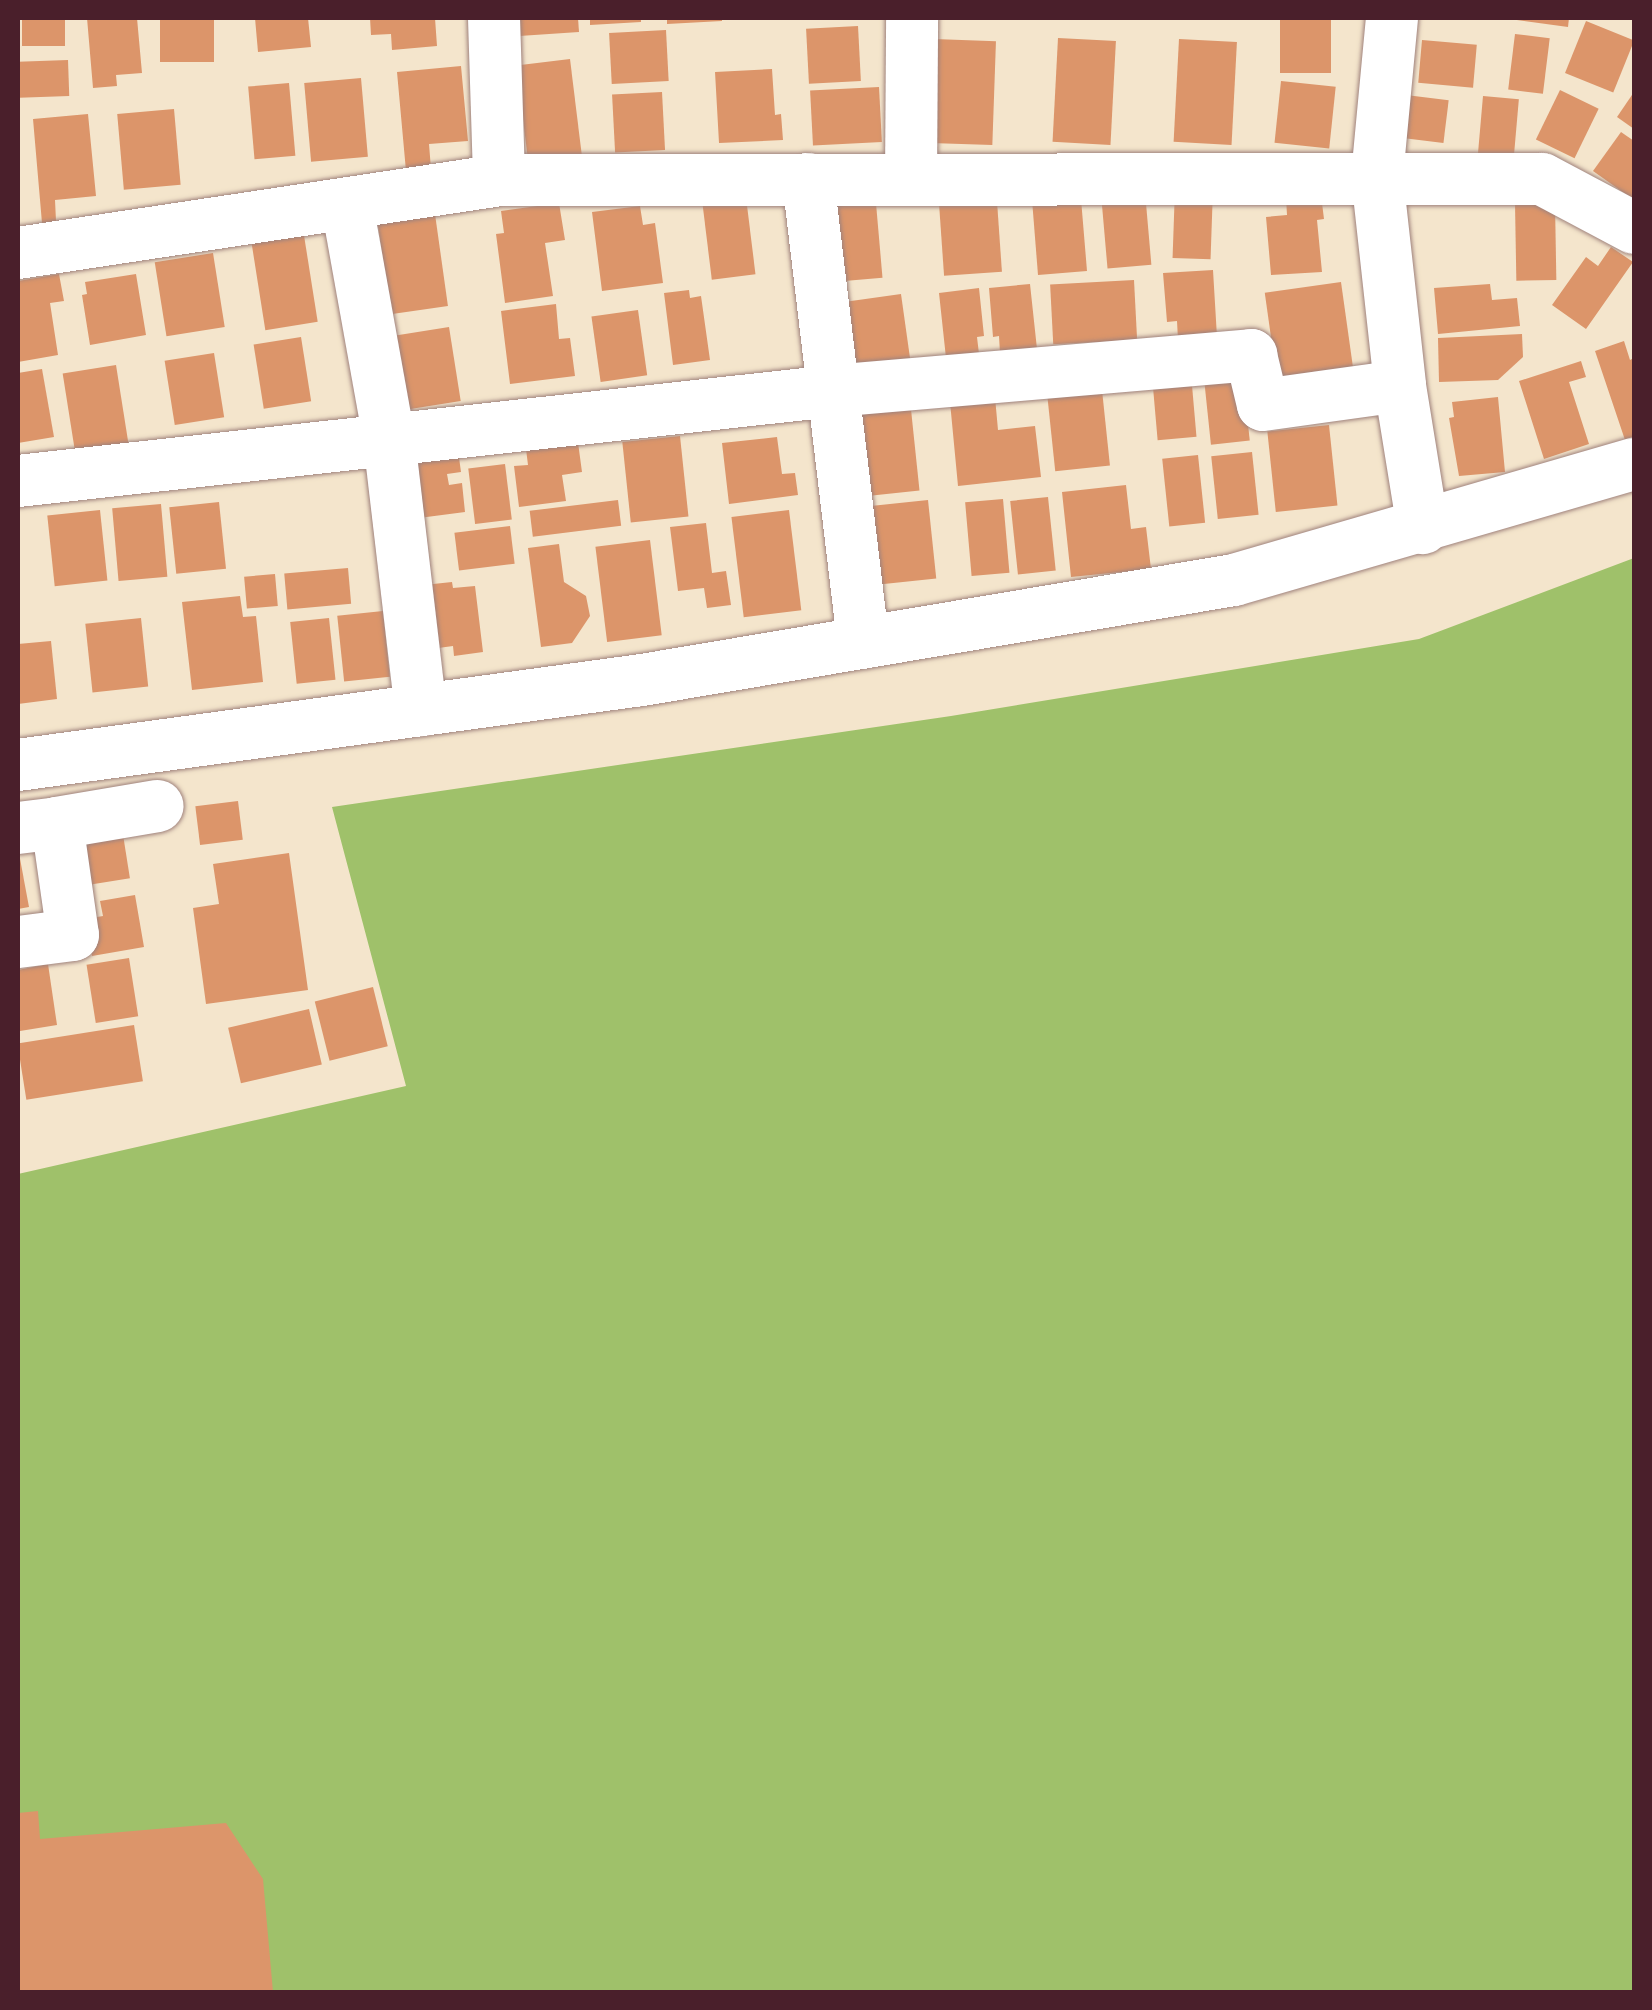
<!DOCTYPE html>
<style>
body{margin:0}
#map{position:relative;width:1652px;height:2010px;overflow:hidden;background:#f4e5cc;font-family:Dekko,sans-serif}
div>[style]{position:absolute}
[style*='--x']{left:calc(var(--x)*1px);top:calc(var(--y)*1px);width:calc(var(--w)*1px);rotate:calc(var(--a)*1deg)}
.green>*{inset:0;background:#9fc16a}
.building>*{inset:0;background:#dc956a;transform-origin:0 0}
.roads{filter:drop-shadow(0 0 2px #9f827c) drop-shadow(0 0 2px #9f827c)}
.minor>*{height:52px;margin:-26px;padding:0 26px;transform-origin:26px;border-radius:26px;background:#fff}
span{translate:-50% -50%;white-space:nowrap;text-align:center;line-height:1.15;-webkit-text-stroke:9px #fbf7ec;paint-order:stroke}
.frame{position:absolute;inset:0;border:20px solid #4a1f2b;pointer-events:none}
</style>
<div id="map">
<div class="green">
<i style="clip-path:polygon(1634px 558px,1634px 1992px,18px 1992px,18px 1174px,406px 1086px,332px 807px,951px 716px,1419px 639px)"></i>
</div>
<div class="building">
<i style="left:22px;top:18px;width:43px;height:28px"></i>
<i style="clip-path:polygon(87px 18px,137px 18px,142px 73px,116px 75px,117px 86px,93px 88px)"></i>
<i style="left:160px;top:18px;width:54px;height:44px"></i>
<i style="clip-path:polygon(255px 18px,308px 18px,311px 47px,258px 52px)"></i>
<i style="clip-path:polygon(370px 18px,435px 18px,437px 46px,392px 50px,391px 34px,371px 35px)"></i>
<i style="clip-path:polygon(505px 18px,578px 18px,579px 32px,506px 37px)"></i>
<i style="clip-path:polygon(590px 18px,641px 18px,641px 22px,590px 25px)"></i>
<i style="clip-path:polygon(667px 18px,722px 18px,722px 21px,667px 24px)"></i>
<i style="left:1280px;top:18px;width:51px;height:55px"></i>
<i style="clip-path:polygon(1502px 18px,1569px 18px,1568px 27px)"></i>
<i style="left:1586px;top:21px;width:52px;height:56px;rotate:22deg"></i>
<i style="left:858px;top:26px;width:55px;height:52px;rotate:87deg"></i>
<i style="left:666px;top:30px;width:51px;height:57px;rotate:87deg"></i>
<i style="left:1515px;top:34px;width:35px;height:56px;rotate:7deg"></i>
<i style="left:1058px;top:38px;width:58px;height:104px;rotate:3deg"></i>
<i style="left:934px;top:39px;width:62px;height:104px;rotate:2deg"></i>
<i style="left:1179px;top:39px;width:58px;height:103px;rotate:3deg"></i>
<i style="left:1422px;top:40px;width:55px;height:43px;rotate:5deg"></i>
<i style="left:570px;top:59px;width:103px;height:54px;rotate:83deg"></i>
<i style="left:68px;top:60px;width:36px;height:50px;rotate:88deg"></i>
<i style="clip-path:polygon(461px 66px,468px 141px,429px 144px,431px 169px,406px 171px,397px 72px)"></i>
<i style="clip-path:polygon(772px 69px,775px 115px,781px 114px,783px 140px,719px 143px,715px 72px)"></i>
<i style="left:361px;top:78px;width:79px;height:57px;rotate:85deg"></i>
<i style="left:1281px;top:81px;width:55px;height:62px;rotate:6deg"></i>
<i style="left:289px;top:83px;width:73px;height:41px;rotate:85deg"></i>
<i style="left:879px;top:87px;width:55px;height:69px;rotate:87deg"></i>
<i style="left:1560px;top:90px;width:43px;height:55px;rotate:26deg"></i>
<i style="left:662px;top:92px;width:58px;height:50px;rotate:87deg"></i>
<i style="clip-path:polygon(1634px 92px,1634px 129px,1617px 117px)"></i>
<i style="left:1406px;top:95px;width:43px;height:43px;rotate:7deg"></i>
<i style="left:1483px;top:96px;width:36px;height:60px;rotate:5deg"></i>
<i style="left:174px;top:109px;width:76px;height:57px;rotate:85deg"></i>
<i style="clip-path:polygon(88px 114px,96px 196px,55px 200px,56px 221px,42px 223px,33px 119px)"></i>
<i style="clip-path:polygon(1621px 132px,1634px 141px,1634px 200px,1593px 171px)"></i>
<i style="left:996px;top:187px;width:85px;height:58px;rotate:86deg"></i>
<i style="clip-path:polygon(1031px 187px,1081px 199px,1087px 271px,1038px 275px)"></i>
<i style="left:1175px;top:188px;width:38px;height:70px;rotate:2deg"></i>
<i style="left:745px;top:189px;width:86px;height:44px;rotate:83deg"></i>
<i style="left:875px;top:192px;width:86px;height:50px;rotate:85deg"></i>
<i style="left:1145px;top:192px;width:73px;height:44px;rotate:85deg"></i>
<i style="clip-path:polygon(1321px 195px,1324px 219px,1317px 220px,1322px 272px,1271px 275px,1266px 217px,1287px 215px,1286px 198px)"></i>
<i style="clip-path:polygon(559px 203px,565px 240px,545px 243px,553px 296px,505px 303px,496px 234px,504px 233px,501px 211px)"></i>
<i style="left:1555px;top:203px;width:77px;height:40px;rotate:89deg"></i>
<i style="clip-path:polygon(640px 206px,643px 225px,655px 223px,663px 283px,602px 291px,592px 212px)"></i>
<i style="left:435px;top:214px;width:93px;height:58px;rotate:82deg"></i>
<i style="left:303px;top:229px;width:94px;height:53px;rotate:81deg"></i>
<i style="clip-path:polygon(1611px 247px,1633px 262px,1586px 329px,1552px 305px,1586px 257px,1598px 266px)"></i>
<i style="left:213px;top:253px;width:75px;height:59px;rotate:81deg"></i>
<i style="clip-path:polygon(1213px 270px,1217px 337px,1178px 340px,1177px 321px,1167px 322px,1163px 273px)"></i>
<i style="clip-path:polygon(59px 274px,64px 301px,50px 303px,58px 355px,18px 362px,18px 281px)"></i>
<i style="clip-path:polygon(136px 274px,146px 335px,90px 345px,82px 295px,87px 294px,85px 282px)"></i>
<i style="left:1134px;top:280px;width:60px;height:84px;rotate:87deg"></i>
<i style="left:1341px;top:282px;width:99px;height:77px;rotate:82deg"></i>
<i style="clip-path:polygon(1030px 284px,1037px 349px,1000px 353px,999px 336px,993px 337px,989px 288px)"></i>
<i style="clip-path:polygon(1490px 284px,1492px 300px,1517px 298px,1520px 326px,1438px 334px,1434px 288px)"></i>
<i style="clip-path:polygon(979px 288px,984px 336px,977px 337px,979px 354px,946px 358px,939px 293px)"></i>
<i style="clip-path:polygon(689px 290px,690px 298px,701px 296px,710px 360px,673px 365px,664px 293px)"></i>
<i style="left:901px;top:294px;width:68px;height:63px;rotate:82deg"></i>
<i style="clip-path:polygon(556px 304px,559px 339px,570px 338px,575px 376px,510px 384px,501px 311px)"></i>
<i style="left:638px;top:310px;width:66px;height:47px;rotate:82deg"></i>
<i style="left:449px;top:327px;width:75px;height:54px;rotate:81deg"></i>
<i style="clip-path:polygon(1522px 334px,1523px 357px,1498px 380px,1439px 382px,1438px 338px)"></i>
<i style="left:301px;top:337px;width:65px;height:48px;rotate:81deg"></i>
<i style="clip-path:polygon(1624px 341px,1630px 360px,1634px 358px,1634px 437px,1625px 440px,1595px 351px)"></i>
<i style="left:214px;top:353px;width:65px;height:50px;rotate:81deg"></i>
<i style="clip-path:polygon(1581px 361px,1586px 377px,1569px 382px,1589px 444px,1544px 459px,1519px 381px)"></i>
<i style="left:116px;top:365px;width:80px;height:54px;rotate:81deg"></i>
<i style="left:1242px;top:367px;width:74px;height:39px;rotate:84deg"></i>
<i style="clip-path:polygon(42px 369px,54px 437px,18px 443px,18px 373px)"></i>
<i style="left:1191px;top:374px;width:63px;height:39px;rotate:85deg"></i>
<i style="left:1102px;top:390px;width:76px;height:55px;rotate:84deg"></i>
<i style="clip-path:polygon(995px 397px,998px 430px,1035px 426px,1041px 477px,958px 486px,950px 402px)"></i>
<i style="clip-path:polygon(1498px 397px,1505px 472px,1459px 476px,1449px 418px,1454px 417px,1452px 402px)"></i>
<i style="left:910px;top:400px;width:91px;height:64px;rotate:84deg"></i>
<i style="left:1329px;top:425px;width:81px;height:62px;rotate:84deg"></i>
<i style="clip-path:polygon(577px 435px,582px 472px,562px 475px,566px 501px,519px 507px,514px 466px,528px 465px,525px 441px)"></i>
<i style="left:680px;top:436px;width:81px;height:58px;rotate:84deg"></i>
<i style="clip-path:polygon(777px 437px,782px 474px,795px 473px,798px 495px,729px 504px,722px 443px)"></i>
<i style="clip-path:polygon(457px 443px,461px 472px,447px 474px,449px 485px,462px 483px,465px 512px,419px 518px,411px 449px)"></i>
<i style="left:1252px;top:452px;width:63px;height:41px;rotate:84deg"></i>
<i style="left:1198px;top:455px;width:68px;height:36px;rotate:84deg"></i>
<i style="left:505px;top:464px;width:56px;height:37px;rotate:83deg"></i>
<i style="clip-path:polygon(1126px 485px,1131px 529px,1146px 527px,1151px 569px,1071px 577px,1062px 492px)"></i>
<i style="left:1048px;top:497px;width:74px;height:38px;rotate:84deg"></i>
<i style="left:1003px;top:499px;width:74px;height:38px;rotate:85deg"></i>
<i style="left:618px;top:500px;width:26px;height:89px;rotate:83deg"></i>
<i style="left:928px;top:500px;width:79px;height:67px;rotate:84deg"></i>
<i style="left:219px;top:502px;width:67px;height:50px;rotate:84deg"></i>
<i style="left:161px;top:504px;width:73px;height:49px;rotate:85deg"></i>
<i style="left:100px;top:510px;width:71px;height:53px;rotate:84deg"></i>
<i style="left:789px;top:510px;width:101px;height:58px;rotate:83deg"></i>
<i style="clip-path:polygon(706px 523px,712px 573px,726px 571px,731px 605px,707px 608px,704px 588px,678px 591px,670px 527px)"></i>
<i style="left:510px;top:526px;width:38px;height:56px;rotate:83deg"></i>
<i style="left:650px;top:540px;width:96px;height:55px;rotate:83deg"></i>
<i style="clip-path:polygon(559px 544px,564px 582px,586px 596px,590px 616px,572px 643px,541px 647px,528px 548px)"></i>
<i style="left:348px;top:568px;width:36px;height:64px;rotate:85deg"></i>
<i style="left:275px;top:574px;width:32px;height:31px;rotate:85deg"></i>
<i style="clip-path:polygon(452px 582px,453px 588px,475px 586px,483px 652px,454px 656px,453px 646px,431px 649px,424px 585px)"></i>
<i style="clip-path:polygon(240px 596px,243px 617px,256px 616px,263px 682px,192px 690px,182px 602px)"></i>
<i style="left:383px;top:611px;width:66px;height:46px;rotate:84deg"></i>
<i style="left:141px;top:618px;width:69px;height:56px;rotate:84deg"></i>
<i style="left:329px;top:618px;width:62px;height:39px;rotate:84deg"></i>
<i style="clip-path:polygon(51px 641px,57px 699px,18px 704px,18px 644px)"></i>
<i style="left:238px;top:801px;width:39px;height:43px;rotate:83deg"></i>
<i style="left:121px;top:822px;width:57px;height:49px;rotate:81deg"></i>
<i style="clip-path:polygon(18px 848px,29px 907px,18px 909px)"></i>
<i style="clip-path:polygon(289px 853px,308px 990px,206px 1004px,193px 908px,219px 904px,213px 864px)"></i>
<i style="clip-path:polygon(135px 895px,144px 947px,92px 956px,86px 919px,103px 916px,100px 901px)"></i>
<i style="left:129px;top:958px;width:59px;height:43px;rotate:81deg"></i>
<i style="clip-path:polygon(48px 964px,57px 1025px,20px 1031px,18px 970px)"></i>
<i style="left:373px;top:987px;width:61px;height:60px;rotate:76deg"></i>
<i style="left:309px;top:1009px;width:57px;height:83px;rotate:77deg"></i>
<i style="left:134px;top:1025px;width:57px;height:118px;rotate:81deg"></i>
<i style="clip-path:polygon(38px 1811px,40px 1839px,226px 1823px,263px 1879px,273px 1992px,18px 1992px,18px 1813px)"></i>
</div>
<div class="roads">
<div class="minor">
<i style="--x:494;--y:18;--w:162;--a:88.2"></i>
<i style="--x:1392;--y:18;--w:159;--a:95.4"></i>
<i style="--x:1377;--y:176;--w:211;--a:83.7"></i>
<i style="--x:1400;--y:386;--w:144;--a:80.8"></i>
<i style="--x:911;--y:178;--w:160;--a:-89.6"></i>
<i style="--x:808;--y:179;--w:467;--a:83.2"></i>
<i style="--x:347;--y:205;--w:238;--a:79.8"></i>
<i style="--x:389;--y:439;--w:273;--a:83.3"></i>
<i style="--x:18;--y:253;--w:487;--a:-8.6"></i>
<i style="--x:499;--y:180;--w:1043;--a:-0.05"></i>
<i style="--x:1542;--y:179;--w:104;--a:28"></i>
<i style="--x:18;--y:481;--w:819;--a:-6.31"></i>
<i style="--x:832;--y:391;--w:421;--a:-4.9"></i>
<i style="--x:1251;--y:355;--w:51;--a:76.5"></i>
<i style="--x:1263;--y:405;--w:138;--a:-7.9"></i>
<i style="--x:18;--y:765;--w:630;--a:-7.76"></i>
<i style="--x:642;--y:680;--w:600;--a:-9.59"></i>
<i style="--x:1234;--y:580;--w:416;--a:-16.2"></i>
<i style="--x:57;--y:823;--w:102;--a:-9.6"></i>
<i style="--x:18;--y:828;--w:39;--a:-7"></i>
<i style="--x:57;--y:823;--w:113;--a:81.9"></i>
<i style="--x:73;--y:935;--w:55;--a:172.7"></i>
</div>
</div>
<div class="frame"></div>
</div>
